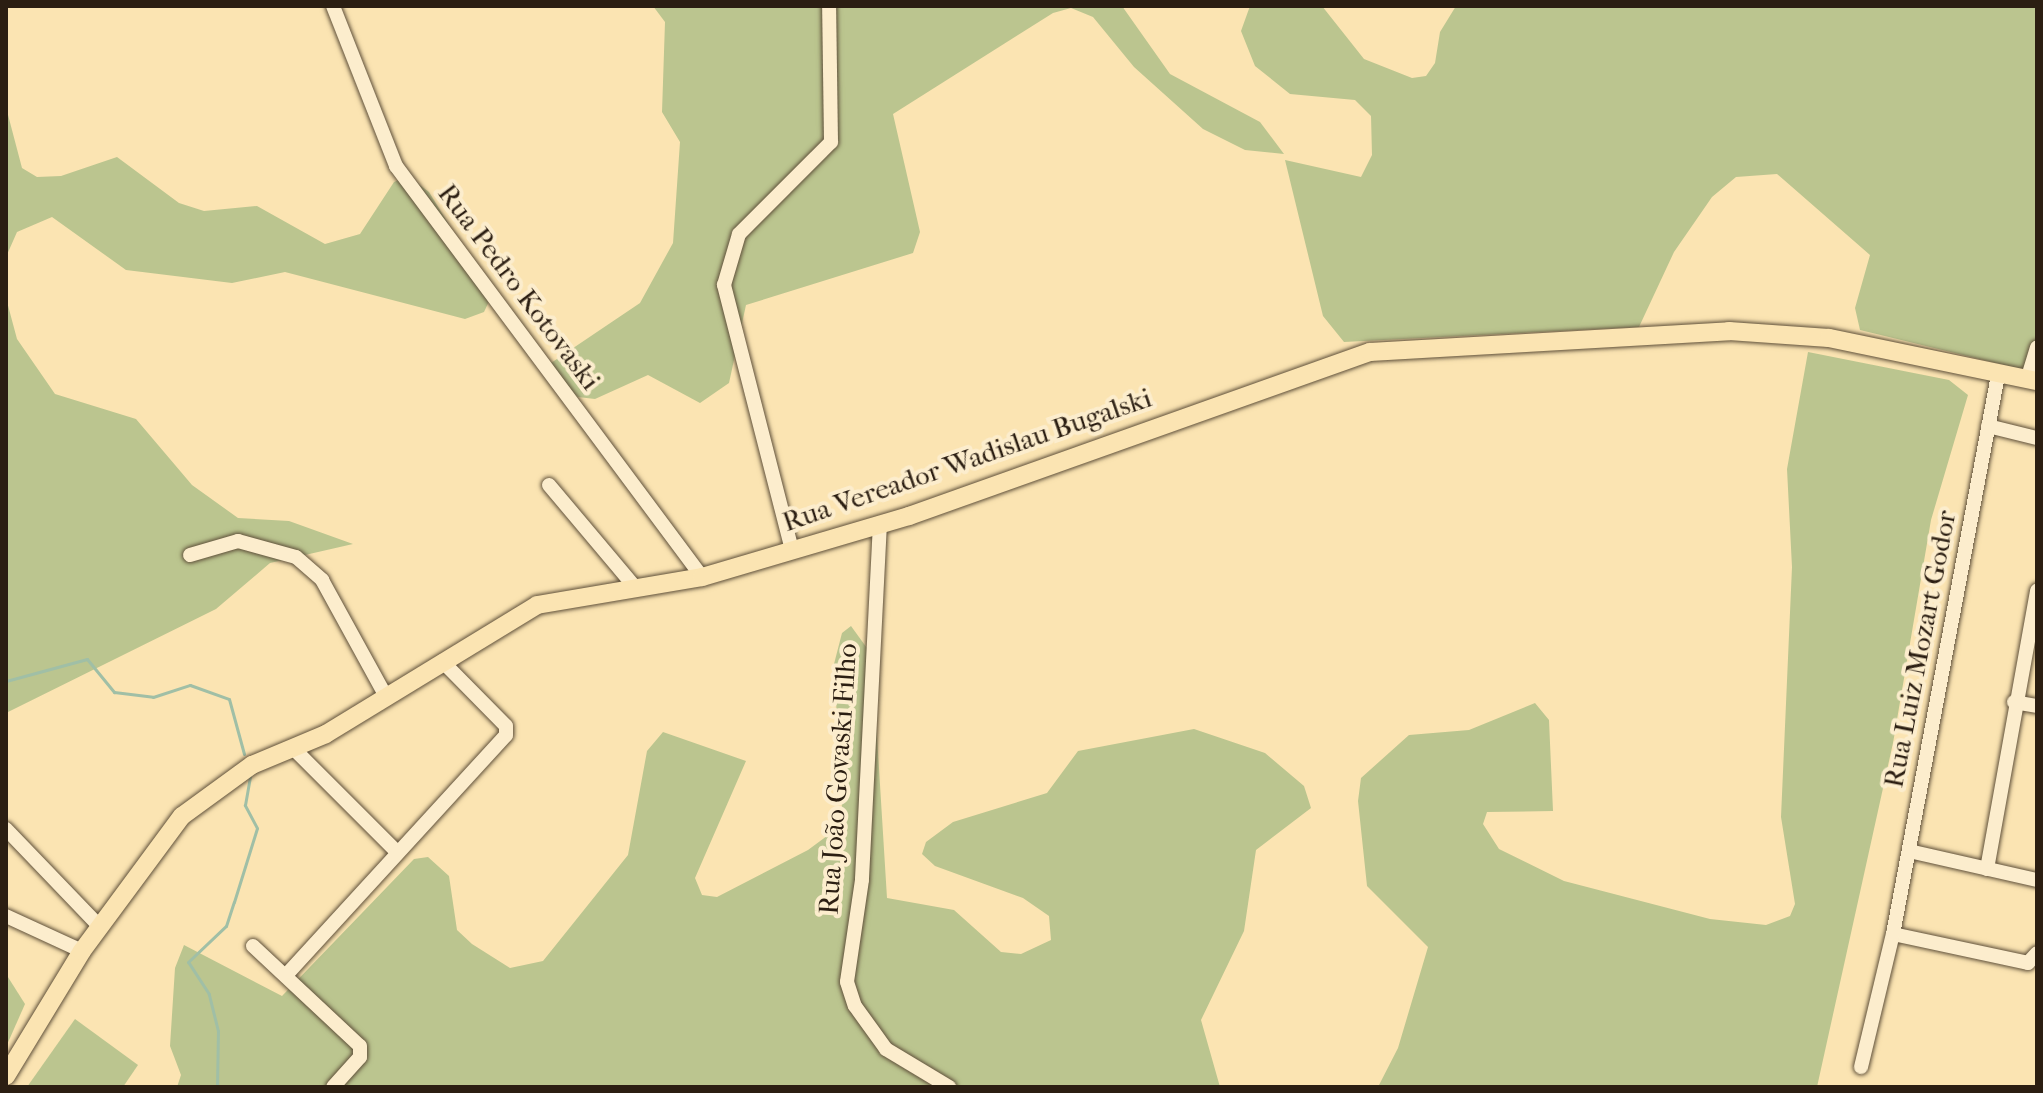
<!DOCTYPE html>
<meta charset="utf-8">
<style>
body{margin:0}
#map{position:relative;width:2043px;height:1093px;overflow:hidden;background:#fbe4b2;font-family:"IM FELL French Canon",serif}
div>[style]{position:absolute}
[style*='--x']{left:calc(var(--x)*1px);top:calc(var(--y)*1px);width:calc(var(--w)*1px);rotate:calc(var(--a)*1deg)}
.green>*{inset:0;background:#bbc58f}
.stream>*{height:3px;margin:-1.5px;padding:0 1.5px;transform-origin:1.5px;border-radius:1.5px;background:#a0bfa6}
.roads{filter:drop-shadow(0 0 2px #5f503a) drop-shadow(0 0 2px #5f503a)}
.minor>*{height:14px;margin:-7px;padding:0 7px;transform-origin:7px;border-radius:7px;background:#fcedcd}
.major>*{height:18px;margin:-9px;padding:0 9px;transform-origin:9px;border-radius:9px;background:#fbe4b2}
span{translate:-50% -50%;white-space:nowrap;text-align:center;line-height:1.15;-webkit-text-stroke:8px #fcedcd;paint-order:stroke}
.street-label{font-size:28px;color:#2b1e12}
.frame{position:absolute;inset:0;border:8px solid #2b1e12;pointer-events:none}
</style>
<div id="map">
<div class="green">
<i style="clip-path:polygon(6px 6px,7px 111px,22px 168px,37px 177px,61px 176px,117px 157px,179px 203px,204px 211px,257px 206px,325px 244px,360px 234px,394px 182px,408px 176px,429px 192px,492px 295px,484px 312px,465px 319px,285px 272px,232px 283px,126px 270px,52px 217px,17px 232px,6px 257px)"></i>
<i style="clip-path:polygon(653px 6px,1122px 6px,1170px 74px,1260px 122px,1284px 154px,1245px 150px,1203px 129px,1134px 67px,1093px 17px,1071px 8px,1053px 13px,893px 114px,920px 232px,913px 253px,746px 305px,729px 383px,700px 403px,648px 375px,595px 399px,578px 397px,545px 367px,640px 303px,673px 243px,680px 142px,662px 112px,665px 22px)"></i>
<i style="clip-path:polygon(1250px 6px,1322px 6px,1364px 59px,1412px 78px,1426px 76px,1435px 63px,1440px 32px,1456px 6px,2037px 6px,2037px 373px,1860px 330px,1855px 308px,1870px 255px,1777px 174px,1736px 177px,1712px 197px,1674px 252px,1639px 327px,1344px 342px,1323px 316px,1285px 160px,1361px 177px,1372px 155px,1371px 116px,1355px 100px,1290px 94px,1255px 66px,1241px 31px)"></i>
<i style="clip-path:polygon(6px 298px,17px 339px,55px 394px,136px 419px,192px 485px,238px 518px,289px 521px,353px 544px,270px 563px,216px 609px,6px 713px)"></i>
<i style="clip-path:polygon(1808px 352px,1949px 380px,1968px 395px,1931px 520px,1893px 743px,1817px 1087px,1378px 1087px,1398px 1048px,1428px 947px,1367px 886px,1358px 801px,1361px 778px,1409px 735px,1469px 730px,1535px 703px,1549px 720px,1553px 811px,1487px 812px,1483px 824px,1499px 849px,1564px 881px,1710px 919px,1766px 925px,1790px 916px,1795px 904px,1781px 817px,1792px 567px,1787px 469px)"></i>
<i style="clip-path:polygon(851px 626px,872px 655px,887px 898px,954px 910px,1001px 952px,1021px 954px,1051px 940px,1049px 916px,1023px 898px,935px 866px,922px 854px,926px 842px,953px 822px,1047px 793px,1078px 751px,1194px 729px,1265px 753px,1304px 786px,1311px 808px,1256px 850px,1244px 931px,1201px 1020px,1220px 1087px,177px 1087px,181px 1075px,170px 1046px,175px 968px,184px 945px,282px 996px,414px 859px,428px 857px,449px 876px,457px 930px,472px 944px,510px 968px,543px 961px,628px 855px,647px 751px,663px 732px,746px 761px,695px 878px,702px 895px,717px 897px,808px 850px,831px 833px,842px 809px,834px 664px,842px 633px)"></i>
<i style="clip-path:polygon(6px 974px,25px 1004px,6px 1047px)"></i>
<i style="clip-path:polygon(75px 1019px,138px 1065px,123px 1087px,27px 1087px)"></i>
</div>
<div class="stream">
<i style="--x:6;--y:681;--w:84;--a:-15.2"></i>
<i style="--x:87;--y:659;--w:43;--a:50.7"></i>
<i style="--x:114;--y:692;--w:39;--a:7"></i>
<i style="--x:153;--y:697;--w:39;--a:-18"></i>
<i style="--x:190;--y:685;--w:41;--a:19.7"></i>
<i style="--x:229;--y:699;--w:57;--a:74.7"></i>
<i style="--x:217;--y:1087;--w:56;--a:-89"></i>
<i style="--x:218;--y:1031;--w:38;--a:-104"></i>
<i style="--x:209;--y:994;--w:38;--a:-123"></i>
<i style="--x:188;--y:962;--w:52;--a:-43.5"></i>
<i style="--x:226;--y:926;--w:25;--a:-72"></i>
<i style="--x:234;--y:902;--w:77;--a:-72.7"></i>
<i style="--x:257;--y:828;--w:26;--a:-118"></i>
<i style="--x:245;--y:805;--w:29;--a:-80"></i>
</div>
<div class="roads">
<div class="minor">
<i style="--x:333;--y:6;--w:172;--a:68.5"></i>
<i style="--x:396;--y:166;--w:512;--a:53.33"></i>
<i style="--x:2027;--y:380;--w:34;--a:-73"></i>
<i style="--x:1988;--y:426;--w:50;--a:13.8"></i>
<i style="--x:549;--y:485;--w:133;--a:49.9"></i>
<i style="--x:880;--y:523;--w:357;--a:92.9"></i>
<i style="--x:862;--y:880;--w:103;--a:98.4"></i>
<i style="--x:847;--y:982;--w:25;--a:72"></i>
<i style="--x:855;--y:1006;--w:53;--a:54.2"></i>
<i style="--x:886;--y:1049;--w:74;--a:31.1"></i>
<i style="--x:792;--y:550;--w:274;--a:-104.4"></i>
<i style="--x:724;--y:285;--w:53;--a:-73.6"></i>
<i style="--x:739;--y:234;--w:130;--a:-45"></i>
<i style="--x:831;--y:142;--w:136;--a:-90.8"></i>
<i style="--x:190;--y:555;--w:50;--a:-16.3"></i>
<i style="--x:238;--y:541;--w:60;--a:15.4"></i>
<i style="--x:296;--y:557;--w:35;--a:41"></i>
<i style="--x:322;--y:580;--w:135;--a:61.2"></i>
<i style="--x:2014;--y:702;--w:23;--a:10"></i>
<i style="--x:292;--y:747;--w:146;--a:45"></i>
<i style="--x:6;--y:829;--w:134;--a:46.2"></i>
<i style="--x:1909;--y:851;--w:131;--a:12.8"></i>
<i style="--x:1987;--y:869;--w:283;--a:-79.8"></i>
<i style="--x:6;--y:916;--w:84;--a:24.7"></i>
<i style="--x:1893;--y:934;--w:138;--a:12.1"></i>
<i style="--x:2028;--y:963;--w:13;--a:-48"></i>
<i style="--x:253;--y:946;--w:146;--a:43.1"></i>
<i style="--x:360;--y:1046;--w:11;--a:90"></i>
<i style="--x:360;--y:1057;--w:40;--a:132"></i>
<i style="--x:289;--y:972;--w:321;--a:-47.5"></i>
<i style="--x:506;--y:735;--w:9;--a:-90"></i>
<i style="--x:506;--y:726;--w:91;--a:-134.6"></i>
<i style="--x:1861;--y:1067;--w:137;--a:-76.5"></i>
<i style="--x:1893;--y:934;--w:569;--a:-79.36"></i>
</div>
<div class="major">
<i style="--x:6;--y:1076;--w:146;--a:-58.7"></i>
<i style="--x:82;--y:951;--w:168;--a:-53.5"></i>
<i style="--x:182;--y:816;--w:87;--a:-36.1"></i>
<i style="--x:252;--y:765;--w:80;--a:-22.7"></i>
<i style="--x:326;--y:734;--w:247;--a:-31.4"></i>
<i style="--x:537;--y:605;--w:167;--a:-9.6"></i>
<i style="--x:702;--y:577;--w:216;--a:-16.4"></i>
<i style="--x:909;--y:516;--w:489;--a:-19.6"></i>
<i style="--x:1370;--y:352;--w:360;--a:-3.3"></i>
<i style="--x:1729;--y:331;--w:100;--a:4"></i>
<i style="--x:1829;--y:338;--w:212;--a:11.7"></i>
</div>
</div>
<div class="street-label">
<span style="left:519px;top:287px;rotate:53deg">Rua Pedro Kotovaski</span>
<span style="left:967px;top:460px;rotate:-19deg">Rua Vereador Wadislau Bugalski</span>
<span style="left:1920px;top:649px;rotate:-79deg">Rua Luiz Mozart Godor</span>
<span style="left:838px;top:779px;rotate:-86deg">Rua João Govaski Filho</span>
</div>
<div class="frame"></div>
</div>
